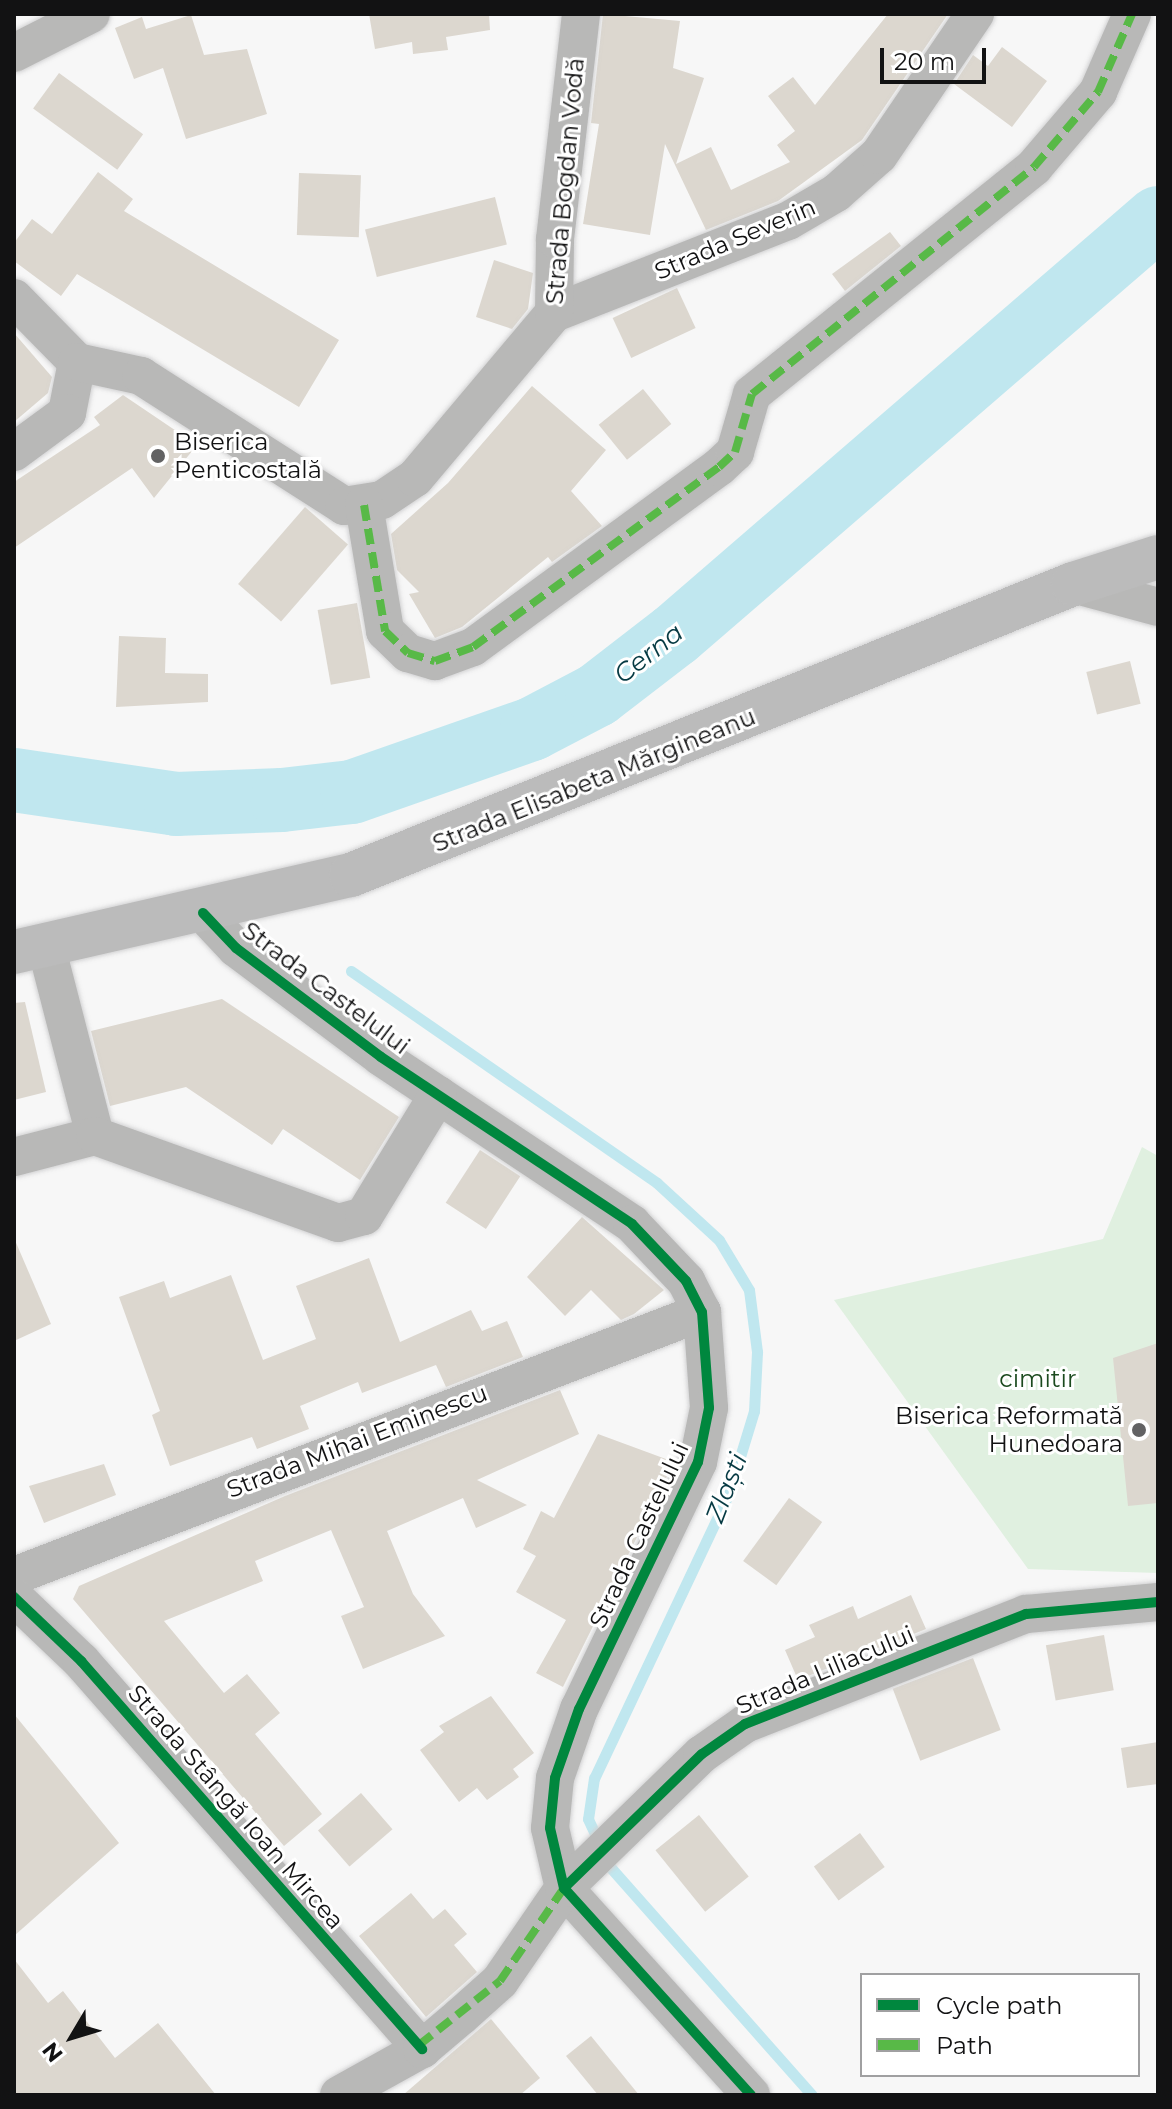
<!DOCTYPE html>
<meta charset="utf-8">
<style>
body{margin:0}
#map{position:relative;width:1172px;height:2109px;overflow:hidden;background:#f7f7f7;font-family:Montserrat,sans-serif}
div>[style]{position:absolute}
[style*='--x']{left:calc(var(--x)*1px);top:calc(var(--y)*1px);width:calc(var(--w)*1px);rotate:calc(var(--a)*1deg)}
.green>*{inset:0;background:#e0f0e0}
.stream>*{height:11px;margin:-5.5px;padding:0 5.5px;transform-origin:5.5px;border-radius:5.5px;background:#c0e7ef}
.river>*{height:64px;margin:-32px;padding:0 32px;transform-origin:32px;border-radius:32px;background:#c0e7ef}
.building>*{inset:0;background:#dcd7cf;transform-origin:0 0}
.roads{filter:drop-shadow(0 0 2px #d2d2d3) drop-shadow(0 0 2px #d2d2d3)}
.minor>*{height:38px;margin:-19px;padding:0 19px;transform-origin:19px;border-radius:19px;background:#b8b8b7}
.major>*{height:44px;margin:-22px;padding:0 22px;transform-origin:22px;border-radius:22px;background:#bbb}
.quiet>*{height:8px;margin-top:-4px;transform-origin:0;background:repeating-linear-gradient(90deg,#58b947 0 16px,transparent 0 24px)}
.cycleway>*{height:10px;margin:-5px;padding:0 5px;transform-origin:5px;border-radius:5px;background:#00873e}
.dots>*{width:22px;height:22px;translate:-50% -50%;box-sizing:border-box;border:4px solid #fff;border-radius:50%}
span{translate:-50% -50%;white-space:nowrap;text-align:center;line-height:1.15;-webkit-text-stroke:6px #fff;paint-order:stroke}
.street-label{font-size:24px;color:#121213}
.poi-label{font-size:24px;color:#121213}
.left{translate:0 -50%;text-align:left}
.right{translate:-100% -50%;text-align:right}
.park-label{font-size:24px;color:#1b4a1e}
.water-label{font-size:26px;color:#063a43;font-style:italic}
.frame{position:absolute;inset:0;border:16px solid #121213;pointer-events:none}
.legend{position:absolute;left:860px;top:1973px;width:280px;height:104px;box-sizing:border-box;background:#fff;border:2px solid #a0a0a1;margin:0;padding:10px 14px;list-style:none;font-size:24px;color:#121213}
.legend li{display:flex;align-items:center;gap:16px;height:40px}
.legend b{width:40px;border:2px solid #a0a0a1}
.north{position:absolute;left:32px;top:1997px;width:80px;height:80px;-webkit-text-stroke:6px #fff;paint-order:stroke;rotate:232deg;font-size:22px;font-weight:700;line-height:32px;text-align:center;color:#121213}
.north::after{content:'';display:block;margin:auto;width:28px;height:36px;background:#121213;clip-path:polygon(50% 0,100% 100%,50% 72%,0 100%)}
.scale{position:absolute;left:880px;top:48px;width:106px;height:36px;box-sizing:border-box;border:4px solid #121213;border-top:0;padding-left:10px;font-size:24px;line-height:28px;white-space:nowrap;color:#121213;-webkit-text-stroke:6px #fff;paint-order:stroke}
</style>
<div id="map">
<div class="green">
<i style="clip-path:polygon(1142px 1147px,1158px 1156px,1158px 1573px,1028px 1569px,834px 1300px,1103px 1239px)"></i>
</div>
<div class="stream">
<i style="--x:351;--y:971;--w:372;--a:34.7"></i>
<i style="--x:657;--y:1183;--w:84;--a:42.6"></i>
<i style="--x:719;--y:1240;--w:58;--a:59"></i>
<i style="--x:749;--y:1290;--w:63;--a:82.6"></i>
<i style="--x:757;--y:1352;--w:59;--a:92.9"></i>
<i style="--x:754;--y:1411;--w:86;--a:107"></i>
<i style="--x:729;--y:1493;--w:315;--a:115.3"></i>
<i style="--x:594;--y:1778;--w:41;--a:98.3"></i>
<i style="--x:588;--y:1819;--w:54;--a:64.9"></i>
<i style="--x:611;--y:1868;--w:303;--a:48.5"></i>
</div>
<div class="river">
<i style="--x:14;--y:780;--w:164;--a:8.4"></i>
<i style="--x:176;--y:804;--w:106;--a:-2.2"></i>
<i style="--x:282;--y:800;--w:70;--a:-6.5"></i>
<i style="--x:352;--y:792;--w:191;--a:-19.3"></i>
<i style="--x:532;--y:729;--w:73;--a:-27.6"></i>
<i style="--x:597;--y:695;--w:98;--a:-37.6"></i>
<i style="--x:675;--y:635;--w:638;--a:-40.81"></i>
</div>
<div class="building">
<i style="clip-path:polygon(369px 14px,489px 14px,490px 30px,446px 37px,448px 50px,413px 54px,412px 42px,375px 49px)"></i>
<i style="clip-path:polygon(603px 14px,680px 21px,673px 68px,704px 78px,676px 164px,711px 147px,731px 190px,790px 162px,777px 145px,795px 131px,768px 96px,793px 77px,815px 105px,888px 14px,948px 14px,862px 140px,778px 201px,706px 230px,665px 144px,650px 235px,583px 224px,599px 124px,591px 123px)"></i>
<i style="clip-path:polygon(191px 15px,204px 55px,247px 49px,267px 114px,186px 139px,163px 68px,134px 79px,115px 28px,142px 17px,146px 29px)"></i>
<i style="clip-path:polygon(1002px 47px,1047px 81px,1012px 127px,954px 84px,973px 55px,988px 66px)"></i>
<i style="left:59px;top:73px;width:104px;height:44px;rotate:36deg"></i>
<i style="clip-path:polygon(98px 172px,133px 199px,124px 211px,339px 340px,299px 407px,77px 274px,61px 296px,14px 261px,14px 243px,32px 219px,52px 234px)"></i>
<i style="left:299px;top:173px;width:62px;height:62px;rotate:2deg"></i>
<i style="left:495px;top:197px;width:49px;height:134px;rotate:76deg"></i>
<i style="clip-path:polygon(890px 232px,901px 246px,845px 291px,832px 274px)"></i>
<i style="clip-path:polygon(494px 260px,533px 273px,528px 309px,512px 329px,476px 317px)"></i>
<i style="left:677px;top:288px;width:44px;height:71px;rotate:65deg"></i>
<i style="clip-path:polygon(14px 333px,52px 377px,48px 393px,14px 422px)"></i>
<i style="clip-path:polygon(532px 386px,606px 450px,571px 491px,602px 526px,552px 562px,548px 557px,462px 627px,435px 638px,409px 594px,419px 592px,397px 570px,391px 534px,448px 483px)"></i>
<i style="left:643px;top:389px;width:45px;height:57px;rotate:51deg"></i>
<i style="clip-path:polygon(123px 395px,197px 445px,154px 498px,132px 468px,14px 548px,14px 482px,100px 425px,94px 417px)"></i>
<i style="left:305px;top:507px;width:57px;height:102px;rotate:41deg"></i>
<i style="left:357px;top:603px;width:76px;height:40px;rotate:80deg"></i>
<i style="clip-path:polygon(119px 636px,166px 638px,165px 673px,208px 674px,208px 702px,116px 707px)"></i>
<i style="left:1130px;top:661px;width:44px;height:45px;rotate:76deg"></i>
<i style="clip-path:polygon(222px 999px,399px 1117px,360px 1180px,283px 1129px,272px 1145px,186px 1087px,110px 1106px,91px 1031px)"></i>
<i style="clip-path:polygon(25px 1002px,46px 1092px,14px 1100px,14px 1003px)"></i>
<i style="left:480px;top:1150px;width:48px;height:63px;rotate:33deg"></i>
<i style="clip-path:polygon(582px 1217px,664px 1290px,634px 1314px,621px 1320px,591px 1290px,565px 1316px,527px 1277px)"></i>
<i style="clip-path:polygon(14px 1238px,51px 1324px,14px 1341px)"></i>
<i style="clip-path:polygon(369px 1258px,400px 1342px,471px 1310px,482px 1331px,507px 1321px,523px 1357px,446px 1387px,436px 1365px,362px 1393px,358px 1382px,300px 1406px,309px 1429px,257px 1449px,252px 1437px,170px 1466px,152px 1415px,160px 1411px,119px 1297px,164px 1281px,170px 1298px,231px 1275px,263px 1360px,316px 1339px,296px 1286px)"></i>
<i style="clip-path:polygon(1158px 1343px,1158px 1503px,1128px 1506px,1113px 1358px)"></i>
<i style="clip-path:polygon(560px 1390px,579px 1434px,477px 1480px,527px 1505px,476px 1528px,463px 1498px,387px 1531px,413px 1594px,445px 1636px,363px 1669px,341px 1616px,364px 1607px,331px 1530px,255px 1561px,263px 1581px,164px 1621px,224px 1693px,247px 1674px,280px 1713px,255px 1734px,322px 1814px,284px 1846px,73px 1599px,79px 1586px,285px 1496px)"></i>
<i style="clip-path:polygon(598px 1434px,674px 1462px,563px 1687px,536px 1673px,566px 1620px,516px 1592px,536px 1556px,523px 1549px,541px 1511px,554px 1518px)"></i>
<i style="clip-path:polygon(104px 1464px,116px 1495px,44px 1523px,29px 1486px)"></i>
<i style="left:789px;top:1498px;width:41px;height:78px;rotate:36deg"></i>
<i style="clip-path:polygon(911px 1595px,926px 1629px,798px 1680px,785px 1650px,815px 1637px,809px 1625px,853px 1606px,858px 1619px)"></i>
<i style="left:1104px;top:1635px;width:56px;height:59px;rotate:80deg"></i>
<i style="left:973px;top:1658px;width:77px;height:86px;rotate:69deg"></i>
<i style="clip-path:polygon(491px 1696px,534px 1753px,513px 1769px,519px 1777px,487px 1800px,477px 1788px,459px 1802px,420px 1750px,444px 1732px,439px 1726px)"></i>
<i style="clip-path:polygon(14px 1714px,119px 1843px,14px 1936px)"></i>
<i style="clip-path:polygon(1158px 1742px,1158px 1784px,1127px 1788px,1121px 1748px)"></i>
<i style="left:361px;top:1793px;width:48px;height:57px;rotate:49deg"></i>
<i style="left:699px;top:1815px;width:79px;height:56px;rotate:51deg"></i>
<i style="left:860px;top:1833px;width:42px;height:57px;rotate:54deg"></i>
<i style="clip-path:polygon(411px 1893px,433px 1919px,445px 1909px,467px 1934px,454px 1945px,477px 1972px,426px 2017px,359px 1936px)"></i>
<i style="clip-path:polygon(14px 1959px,48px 2003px,63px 1991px,115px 2058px,158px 2023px,216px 2095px,14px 2095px)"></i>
<i style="clip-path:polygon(491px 2019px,540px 2078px,520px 2095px,403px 2095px)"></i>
<i style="clip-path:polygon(591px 2036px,639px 2095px,598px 2095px,566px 2056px)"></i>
</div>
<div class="roads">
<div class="minor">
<i style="--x:14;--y:53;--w:86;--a:-26.9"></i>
<i style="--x:14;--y:298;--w:90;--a:45.5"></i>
<i style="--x:77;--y:362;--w:52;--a:101.1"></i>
<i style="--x:67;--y:413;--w:66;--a:143.7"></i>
<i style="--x:554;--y:313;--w:251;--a:-21.5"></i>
<i style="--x:788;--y:221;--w:56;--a:-30.3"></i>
<i style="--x:836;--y:193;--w:57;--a:-41.5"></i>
<i style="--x:879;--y:155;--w:171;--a:-55.8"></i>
<i style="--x:77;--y:362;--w:66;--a:12.3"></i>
<i style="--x:141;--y:376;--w:241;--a:32.6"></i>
<i style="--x:344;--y:506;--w:38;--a:-9"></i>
<i style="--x:382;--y:500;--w:40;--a:-34"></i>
<i style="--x:415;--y:478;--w:216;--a:-49.9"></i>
<i style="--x:554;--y:313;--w:74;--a:-89.2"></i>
<i style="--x:555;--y:239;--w:226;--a:-83.4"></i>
<i style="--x:364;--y:505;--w:128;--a:80.5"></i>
<i style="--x:385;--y:631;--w:32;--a:44"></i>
<i style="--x:408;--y:653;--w:28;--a:17"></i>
<i style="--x:435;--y:661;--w:40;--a:-20.2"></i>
<i style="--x:473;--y:647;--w:305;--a:-36.2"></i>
<i style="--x:719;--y:467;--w:22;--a:-43"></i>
<i style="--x:735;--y:452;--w:60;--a:-73.7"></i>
<i style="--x:752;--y:394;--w:362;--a:-38.8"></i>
<i style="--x:1034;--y:167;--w:99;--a:-49.5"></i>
<i style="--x:1098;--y:92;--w:85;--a:-66.4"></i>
<i style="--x:1073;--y:584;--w:88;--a:15.1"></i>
<i style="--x:203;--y:913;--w:48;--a:46.7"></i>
<i style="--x:236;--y:948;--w:181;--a:36.9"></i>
<i style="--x:381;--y:1057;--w:301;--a:33.6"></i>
<i style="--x:632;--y:1224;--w:79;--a:46.5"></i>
<i style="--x:686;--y:1281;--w:35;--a:63"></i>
<i style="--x:702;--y:1312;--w:96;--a:85.8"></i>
<i style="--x:709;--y:1408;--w:55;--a:101.5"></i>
<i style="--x:698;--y:1462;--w:274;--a:115.7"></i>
<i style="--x:579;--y:1709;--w:73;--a:109.2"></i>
<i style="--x:555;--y:1778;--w:50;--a:95.7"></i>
<i style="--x:550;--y:1828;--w:62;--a:76.9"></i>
<i style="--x:564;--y:1888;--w:279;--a:47.9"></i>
<i style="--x:46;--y:946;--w:196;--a:75.5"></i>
<i style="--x:14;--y:1157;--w:84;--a:-14.5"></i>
<i style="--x:95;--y:1136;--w:258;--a:19.7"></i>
<i style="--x:338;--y:1223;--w:27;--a:-15"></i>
<i style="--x:364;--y:1216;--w:142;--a:-58.6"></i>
<i style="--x:14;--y:1576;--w:737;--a:-20.99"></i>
<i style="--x:14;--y:1597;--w:93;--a:43.7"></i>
<i style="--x:81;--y:1661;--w:517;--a:48.69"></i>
<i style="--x:339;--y:2095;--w:95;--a:-29"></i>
<i style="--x:422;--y:2049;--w:51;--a:-40.2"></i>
<i style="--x:461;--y:2016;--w:52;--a:-41.9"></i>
<i style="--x:500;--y:1981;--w:113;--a:-55.5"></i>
<i style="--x:564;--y:1888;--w:192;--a:-44.2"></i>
<i style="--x:702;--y:1754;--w:52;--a:-34.9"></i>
<i style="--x:745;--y:1724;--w:302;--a:-21.4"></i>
<i style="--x:1026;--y:1614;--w:133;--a:-5.2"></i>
</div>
<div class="major">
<i style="--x:14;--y:952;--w:346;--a:-12.9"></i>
<i style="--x:351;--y:875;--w:778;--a:-21.95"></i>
<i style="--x:1073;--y:584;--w:89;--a:-17.6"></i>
</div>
</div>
<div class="quiet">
<i style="--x:364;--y:505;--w:128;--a:80.5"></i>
<i style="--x:385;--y:631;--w:32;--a:44"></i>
<i style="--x:408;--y:653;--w:28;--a:17"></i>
<i style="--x:435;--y:661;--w:40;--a:-20.2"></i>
<i style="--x:473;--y:647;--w:305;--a:-36.2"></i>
<i style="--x:719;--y:467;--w:22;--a:-43"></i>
<i style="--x:735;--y:452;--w:60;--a:-73.7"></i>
<i style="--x:752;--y:394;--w:362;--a:-38.8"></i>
<i style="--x:1034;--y:167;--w:99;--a:-49.5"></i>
<i style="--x:1098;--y:92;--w:85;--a:-66.4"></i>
<i style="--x:419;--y:2045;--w:103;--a:-38.3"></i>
<i style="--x:500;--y:1981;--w:113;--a:-55.5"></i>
<i style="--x:564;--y:1888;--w:6;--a:45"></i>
</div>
<div class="cycleway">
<i style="--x:203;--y:913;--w:48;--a:46.7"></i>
<i style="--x:236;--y:948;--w:181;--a:36.9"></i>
<i style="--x:381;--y:1057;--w:301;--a:33.6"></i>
<i style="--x:632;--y:1224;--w:79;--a:46.5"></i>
<i style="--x:686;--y:1281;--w:35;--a:63"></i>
<i style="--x:702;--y:1312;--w:96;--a:85.8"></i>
<i style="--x:709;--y:1408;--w:55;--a:101.5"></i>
<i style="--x:698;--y:1462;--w:274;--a:115.7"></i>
<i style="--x:579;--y:1709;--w:73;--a:109.2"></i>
<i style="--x:555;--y:1778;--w:50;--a:95.7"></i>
<i style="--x:550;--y:1828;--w:62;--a:76.9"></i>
<i style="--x:564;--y:1888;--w:279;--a:47.9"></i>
<i style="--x:14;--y:1597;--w:93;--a:43.7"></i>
<i style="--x:81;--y:1661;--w:517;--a:48.69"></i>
<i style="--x:564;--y:1888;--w:192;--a:-44.2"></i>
<i style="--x:702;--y:1754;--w:52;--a:-34.9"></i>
<i style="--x:745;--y:1724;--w:302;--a:-21.4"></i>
<i style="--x:1026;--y:1614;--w:133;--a:-5.2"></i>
</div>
<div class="dots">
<i style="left:158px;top:456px;background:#626263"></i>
<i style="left:1139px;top:1430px;background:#626263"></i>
</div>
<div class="street-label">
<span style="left:565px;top:181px;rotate:-85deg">Strada Bogdan Vodă</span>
<span style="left:735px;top:239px;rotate:-23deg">Strada Severin</span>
<span style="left:594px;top:780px;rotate:-22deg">Strada Elisabeta Mărgineanu</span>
<span style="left:326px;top:988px;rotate:37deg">Strada Castelului</span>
<span style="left:357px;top:1441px;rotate:-21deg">Strada Mihai Eminescu</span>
<span style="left:639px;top:1535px;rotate:-65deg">Strada Castelului</span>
<span style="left:825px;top:1670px;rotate:-23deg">Strada Liliacului</span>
<span style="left:236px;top:1807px;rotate:49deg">Strada Stângă Ioan Mircea</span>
</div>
<div class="poi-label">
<span class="left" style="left:174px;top:456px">Biserica<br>Penticostală</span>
<span class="right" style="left:1123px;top:1430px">Biserica Reformată<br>Hunedoara</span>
</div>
<div class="park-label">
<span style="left:1038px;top:1379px">cimitir</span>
</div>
<div class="water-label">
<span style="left:649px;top:654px;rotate:-38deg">Cerna</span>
<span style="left:727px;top:1488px;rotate:-69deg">Zlaști</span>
</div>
<div class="frame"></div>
<ul class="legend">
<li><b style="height:10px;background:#00873e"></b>Cycle path</li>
<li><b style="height:10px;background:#58b947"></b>Path</li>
</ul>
<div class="north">N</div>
<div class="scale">20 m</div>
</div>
